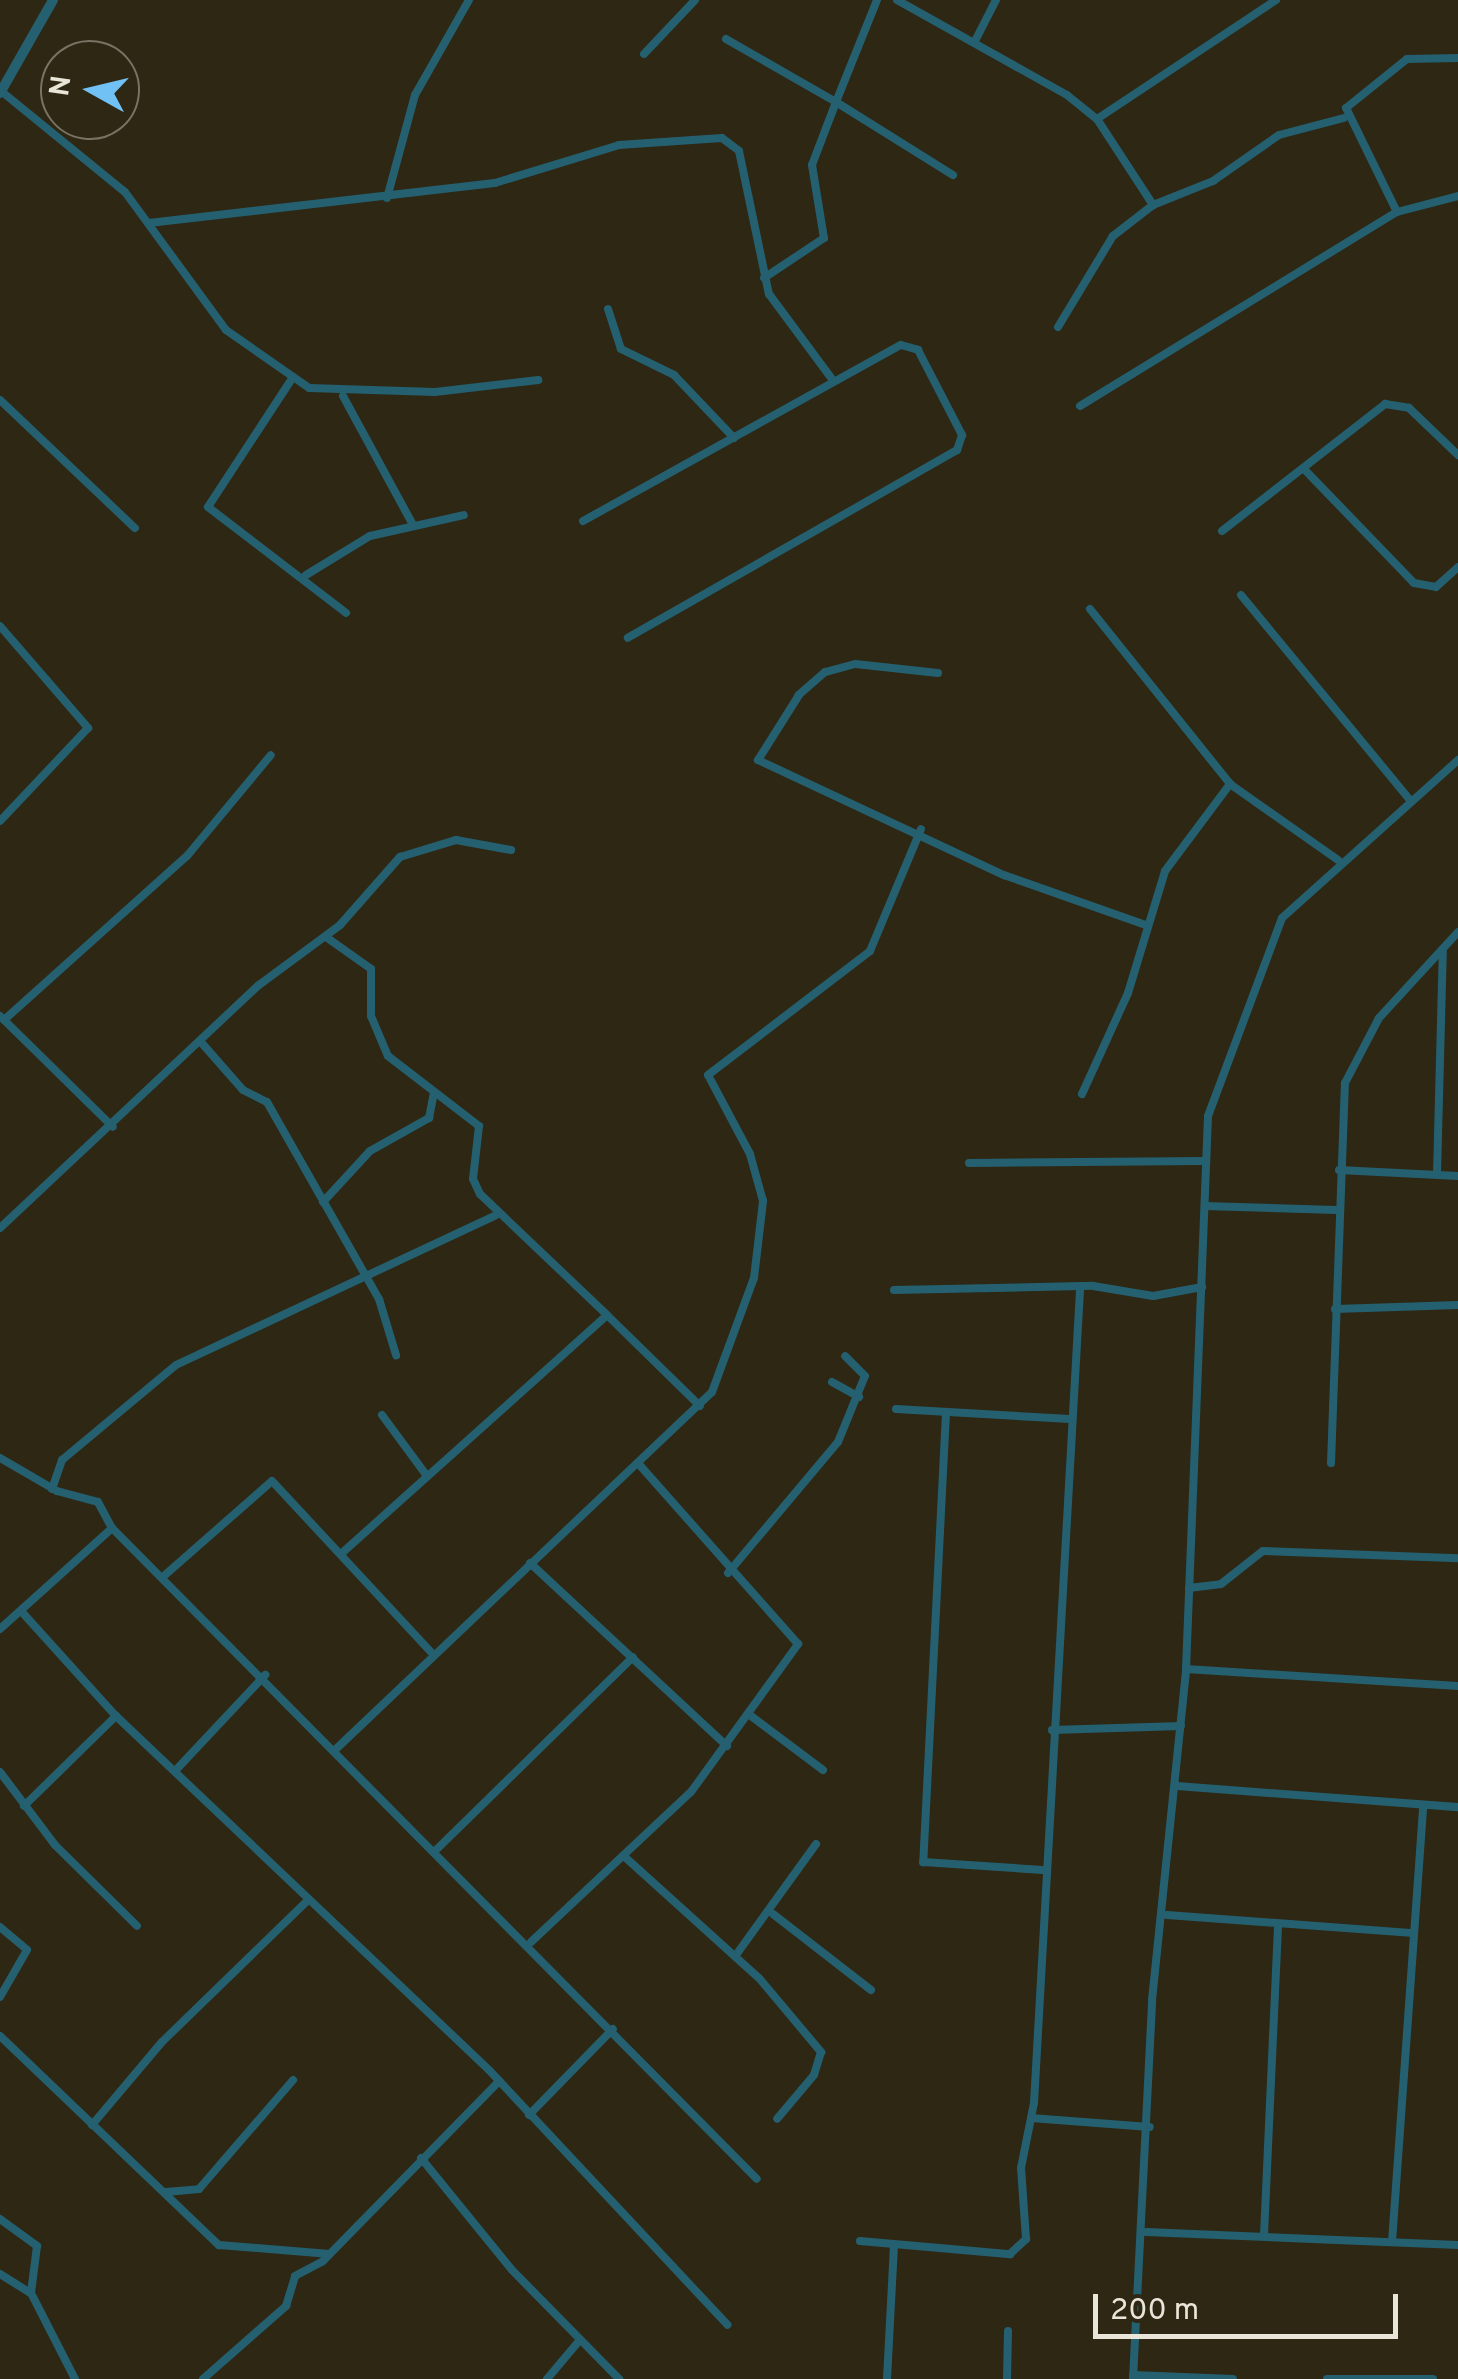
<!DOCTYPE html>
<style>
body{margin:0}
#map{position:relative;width:1458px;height:2379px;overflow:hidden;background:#2d2713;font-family:Overpass,sans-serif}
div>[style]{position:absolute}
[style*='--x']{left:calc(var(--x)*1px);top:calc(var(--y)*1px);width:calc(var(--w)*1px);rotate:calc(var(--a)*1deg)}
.minor>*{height:8px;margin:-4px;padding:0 4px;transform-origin:4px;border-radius:4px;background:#256070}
.tertiary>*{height:10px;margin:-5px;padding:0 5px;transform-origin:5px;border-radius:5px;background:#256070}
span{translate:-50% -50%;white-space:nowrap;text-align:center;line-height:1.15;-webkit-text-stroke:10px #2d2713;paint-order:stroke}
.north{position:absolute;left:40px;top:40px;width:100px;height:100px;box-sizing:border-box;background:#2d2713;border:2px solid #787362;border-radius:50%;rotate:278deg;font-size:28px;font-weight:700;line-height:40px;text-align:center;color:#e9e6d9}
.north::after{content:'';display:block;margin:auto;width:35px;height:45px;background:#72c1f5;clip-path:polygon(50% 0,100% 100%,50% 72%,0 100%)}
.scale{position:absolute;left:1093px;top:2294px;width:305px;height:45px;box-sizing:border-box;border:5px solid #e9e6d9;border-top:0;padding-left:12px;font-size:30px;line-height:35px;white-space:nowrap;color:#e9e6d9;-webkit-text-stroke:8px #2d2713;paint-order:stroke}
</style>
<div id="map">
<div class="minor">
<i style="--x:877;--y:0;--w:110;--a:111.9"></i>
<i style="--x:836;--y:102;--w:138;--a:32"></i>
<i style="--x:897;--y:0;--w:195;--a:29.2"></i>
<i style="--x:1067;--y:95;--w:38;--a:39"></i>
<i style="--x:1097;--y:119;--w:103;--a:56.9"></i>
<i style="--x:1153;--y:205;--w:65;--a:-21.8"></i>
<i style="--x:1213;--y:181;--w:80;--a:-34.9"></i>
<i style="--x:1279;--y:135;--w:67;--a:-14.7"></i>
<i style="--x:726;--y:39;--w:127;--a:29.8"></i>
<i style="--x:836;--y:102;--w:67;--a:110.9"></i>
<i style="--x:812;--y:165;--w:74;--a:80.7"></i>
<i style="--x:824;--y:238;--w:72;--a:146.3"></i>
<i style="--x:974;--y:43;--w:48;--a:-62.9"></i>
<i style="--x:644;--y:54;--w:74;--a:-46.6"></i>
<i style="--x:1;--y:91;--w:160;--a:39.2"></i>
<i style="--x:125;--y:192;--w:171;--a:53.8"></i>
<i style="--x:226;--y:330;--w:101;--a:34.9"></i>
<i style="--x:309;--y:388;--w:126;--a:1.8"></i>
<i style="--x:435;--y:392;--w:104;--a:-6.6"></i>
<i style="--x:1097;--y:119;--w:215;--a:-33.6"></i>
<i style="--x:387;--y:198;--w:107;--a:-74.8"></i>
<i style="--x:415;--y:95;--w:109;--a:-60.4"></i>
<i style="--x:1397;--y:212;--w:116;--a:-116.1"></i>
<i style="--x:1346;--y:108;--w:78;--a:-38.8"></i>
<i style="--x:1407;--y:59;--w:51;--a:-1.1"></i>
<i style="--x:149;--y:223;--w:348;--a:-6.6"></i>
<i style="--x:495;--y:183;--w:130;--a:-17"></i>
<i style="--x:619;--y:145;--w:103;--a:-3.9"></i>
<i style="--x:722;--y:138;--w:21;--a:37"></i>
<i style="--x:739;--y:151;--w:146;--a:78.2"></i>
<i style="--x:769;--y:294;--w:106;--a:53.5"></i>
<i style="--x:608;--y:309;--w:42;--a:72"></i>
<i style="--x:621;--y:349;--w:59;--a:26.1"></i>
<i style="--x:674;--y:375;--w:87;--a:46.4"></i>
<i style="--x:1058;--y:327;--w:106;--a:-58.9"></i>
<i style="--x:1113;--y:236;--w:51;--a:-37.8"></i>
<i style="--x:293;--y:377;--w:155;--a:123.2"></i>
<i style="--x:208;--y:507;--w:174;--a:37.5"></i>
<i style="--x:343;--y:396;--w:147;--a:61.5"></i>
<i style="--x:0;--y:400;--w:186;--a:43.5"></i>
<i style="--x:1080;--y:406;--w:372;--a:-31.5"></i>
<i style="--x:1397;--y:212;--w:63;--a:-14.7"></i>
<i style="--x:1304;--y:469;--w:158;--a:46"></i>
<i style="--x:1414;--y:583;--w:22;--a:10"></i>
<i style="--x:1436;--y:587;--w:30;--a:-42"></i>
<i style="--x:583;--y:521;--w:363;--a:-29"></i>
<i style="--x:901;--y:345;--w:18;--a:16"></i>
<i style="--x:918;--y:350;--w:96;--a:62.6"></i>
<i style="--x:962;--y:435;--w:16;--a:108"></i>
<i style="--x:957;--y:450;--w:379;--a:150.3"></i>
<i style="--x:1222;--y:531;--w:207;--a:-37.9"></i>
<i style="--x:1385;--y:404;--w:24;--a:9"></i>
<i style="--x:1409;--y:408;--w:68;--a:43.8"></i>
<i style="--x:306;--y:575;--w:75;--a:-31.4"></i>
<i style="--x:370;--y:536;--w:96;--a:-12.6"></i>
<i style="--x:1241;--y:595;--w:264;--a:50.5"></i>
<i style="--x:1090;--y:609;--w:224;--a:51.3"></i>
<i style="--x:1230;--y:784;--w:132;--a:35.1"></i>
<i style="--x:0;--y:626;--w:135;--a:49.2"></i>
<i style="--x:88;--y:728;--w:128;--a:133.4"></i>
<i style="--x:938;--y:673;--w:83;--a:-173.8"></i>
<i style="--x:855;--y:664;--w:31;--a:165"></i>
<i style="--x:825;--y:672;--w:35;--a:139"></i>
<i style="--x:799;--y:695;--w:77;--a:122.2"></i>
<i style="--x:758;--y:760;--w:272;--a:25.1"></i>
<i style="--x:1004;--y:875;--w:151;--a:19.4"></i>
<i style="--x:326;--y:937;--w:55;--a:35.4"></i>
<i style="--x:371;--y:969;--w:47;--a:90"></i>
<i style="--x:371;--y:1016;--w:43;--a:67"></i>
<i style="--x:388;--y:1056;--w:115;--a:37.6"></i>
<i style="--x:479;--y:1126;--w:53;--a:96.5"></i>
<i style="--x:473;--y:1179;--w:17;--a:65"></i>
<i style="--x:480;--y:1194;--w:175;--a:43.6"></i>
<i style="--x:0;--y:1016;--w:158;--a:44.5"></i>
<i style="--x:4;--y:1020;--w:246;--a:-41.9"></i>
<i style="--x:187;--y:856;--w:131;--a:-50.3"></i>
<i style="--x:200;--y:1041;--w:65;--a:48.7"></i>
<i style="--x:243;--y:1090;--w:27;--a:27"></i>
<i style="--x:267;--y:1102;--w:227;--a:60.4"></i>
<i style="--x:379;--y:1299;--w:59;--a:73.1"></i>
<i style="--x:1082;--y:1094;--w:111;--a:-65.5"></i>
<i style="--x:1128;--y:993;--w:127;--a:-73.1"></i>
<i style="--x:1165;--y:871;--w:109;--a:-53.2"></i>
<i style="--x:969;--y:1163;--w:236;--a:-0.5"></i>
<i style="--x:1339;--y:1170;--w:119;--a:2.9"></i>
<i style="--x:1437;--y:1174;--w:225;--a:-88.5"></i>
<i style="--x:323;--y:1202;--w:69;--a:-47.3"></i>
<i style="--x:370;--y:1151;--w:68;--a:-29.2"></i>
<i style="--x:429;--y:1118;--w:26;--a:-79"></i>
<i style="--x:1205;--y:1206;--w:131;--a:1.7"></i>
<i style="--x:0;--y:1228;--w:355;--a:-43.2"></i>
<i style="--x:259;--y:985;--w:101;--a:-36.5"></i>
<i style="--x:340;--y:925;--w:91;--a:-48.6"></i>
<i style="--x:400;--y:857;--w:59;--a:-16.9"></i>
<i style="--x:456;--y:840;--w:56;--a:10.3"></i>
<i style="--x:894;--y:1290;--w:199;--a:-1.2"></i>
<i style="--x:1093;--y:1286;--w:61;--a:9.5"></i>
<i style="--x:1153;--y:1296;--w:50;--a:-10.4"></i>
<i style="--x:1335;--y:1309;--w:123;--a:-1.9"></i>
<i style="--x:832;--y:1382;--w:31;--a:29"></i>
<i style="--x:896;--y:1409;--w:174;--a:3.3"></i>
<i style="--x:946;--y:1413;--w:450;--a:92.9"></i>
<i style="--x:923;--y:1862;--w:120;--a:3.8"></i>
<i style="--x:382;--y:1415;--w:76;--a:53.6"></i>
<i style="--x:0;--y:1458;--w:66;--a:30.1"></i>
<i style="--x:57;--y:1491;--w:42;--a:15"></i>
<i style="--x:98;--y:1502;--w:30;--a:62"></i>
<i style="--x:112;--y:1528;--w:916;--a:45.27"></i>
<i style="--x:1331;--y:1463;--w:380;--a:-87.9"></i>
<i style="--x:1345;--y:1083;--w:73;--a:-62.4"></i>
<i style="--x:1379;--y:1018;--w:117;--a:-47.4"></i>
<i style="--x:52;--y:1489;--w:31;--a:-71"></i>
<i style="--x:62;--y:1460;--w:148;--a:-39.8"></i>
<i style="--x:176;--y:1365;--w:353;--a:-25.1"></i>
<i style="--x:342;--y:1553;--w:356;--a:-41.9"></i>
<i style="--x:607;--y:1315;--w:130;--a:44.4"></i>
<i style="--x:530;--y:1563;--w:269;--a:42.9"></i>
<i style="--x:728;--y:1573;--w:171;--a:-50"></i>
<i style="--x:838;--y:1442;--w:71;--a:-67.8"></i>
<i style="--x:865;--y:1376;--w:28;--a:-135"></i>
<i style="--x:165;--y:1575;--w:142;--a:-41.3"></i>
<i style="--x:272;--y:1481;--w:236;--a:47.1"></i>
<i style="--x:1189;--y:1588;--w:32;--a:-7"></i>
<i style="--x:1221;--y:1584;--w:53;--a:-38.2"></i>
<i style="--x:1263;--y:1551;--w:195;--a:2.1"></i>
<i style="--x:21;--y:1611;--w:142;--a:47.9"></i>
<i style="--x:116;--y:1716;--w:514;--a:43.5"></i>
<i style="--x:489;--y:2070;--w:349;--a:46.9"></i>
<i style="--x:0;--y:1629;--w:151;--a:-42"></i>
<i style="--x:1186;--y:1669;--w:273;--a:3.6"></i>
<i style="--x:751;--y:1716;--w:90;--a:36.9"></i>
<i style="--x:1052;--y:1730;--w:129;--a:-1.8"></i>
<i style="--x:336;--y:1749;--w:518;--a:-43.52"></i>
<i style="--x:712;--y:1392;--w:121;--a:-69.8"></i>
<i style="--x:754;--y:1278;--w:78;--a:-83.3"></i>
<i style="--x:763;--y:1201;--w:49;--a:-105.5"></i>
<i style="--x:750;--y:1154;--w:89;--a:-118"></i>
<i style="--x:708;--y:1075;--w:204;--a:-37.4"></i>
<i style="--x:870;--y:951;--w:132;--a:-67.3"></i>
<i style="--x:175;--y:1771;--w:132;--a:-46.8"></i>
<i style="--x:0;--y:1772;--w:91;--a:53"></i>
<i style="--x:55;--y:1845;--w:115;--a:44.6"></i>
<i style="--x:1177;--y:1786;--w:282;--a:4.3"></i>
<i style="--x:24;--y:1806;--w:129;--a:-44.4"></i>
<i style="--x:435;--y:1851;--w:277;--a:-44.4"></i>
<i style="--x:626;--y:1858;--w:179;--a:42.1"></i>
<i style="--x:759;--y:1978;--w:97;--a:50"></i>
<i style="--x:821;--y:2052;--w:24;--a:107"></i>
<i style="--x:814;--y:2075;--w:57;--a:130.1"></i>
<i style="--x:773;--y:1914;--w:124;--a:37.8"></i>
<i style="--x:1167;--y:1915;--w:244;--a:4.2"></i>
<i style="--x:0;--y:1927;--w:35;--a:40"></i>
<i style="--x:27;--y:1950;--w:54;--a:119.9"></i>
<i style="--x:531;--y:1942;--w:219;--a:-43.2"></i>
<i style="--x:691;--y:1792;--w:183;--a:-54.1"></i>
<i style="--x:798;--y:1644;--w:242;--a:-131.5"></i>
<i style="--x:736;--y:1955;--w:137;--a:-54.2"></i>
<i style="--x:0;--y:2036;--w:303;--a:43.7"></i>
<i style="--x:219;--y:2245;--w:111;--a:4.6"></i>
<i style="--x:529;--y:2115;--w:120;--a:-45.7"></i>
<i style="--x:1031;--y:2118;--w:119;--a:4.3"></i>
<i style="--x:92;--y:2125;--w:109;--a:-49.9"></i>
<i style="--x:162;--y:2042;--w:204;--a:-44.2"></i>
<i style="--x:421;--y:2158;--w:144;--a:50.9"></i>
<i style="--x:512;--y:2270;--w:153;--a:45.5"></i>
<i style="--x:166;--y:2192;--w:33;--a:-5"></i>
<i style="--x:199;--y:2189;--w:144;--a:-49.2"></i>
<i style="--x:0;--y:2219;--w:46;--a:36.1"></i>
<i style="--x:37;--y:2246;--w:47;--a:97.3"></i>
<i style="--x:1146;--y:2232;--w:312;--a:2.4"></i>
<i style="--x:1264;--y:2235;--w:309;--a:-87.4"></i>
<i style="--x:860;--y:2241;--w:151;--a:5"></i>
<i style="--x:1010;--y:2254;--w:22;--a:-43"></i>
<i style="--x:1026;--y:2239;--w:71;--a:-94"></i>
<i style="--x:1021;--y:2168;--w:66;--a:-78.7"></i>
<i style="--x:1034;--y:2103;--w:814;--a:-86.76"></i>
<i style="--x:1392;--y:2242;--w:438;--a:-85.9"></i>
<i style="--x:0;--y:2274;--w:36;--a:32"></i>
<i style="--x:31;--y:2293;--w:97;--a:62.9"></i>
<i style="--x:1133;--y:2375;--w:100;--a:2.3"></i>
<i style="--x:203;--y:2379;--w:111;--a:-41.3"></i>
<i style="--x:286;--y:2306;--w:31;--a:-73"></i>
<i style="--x:295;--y:2276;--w:32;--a:-28"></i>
<i style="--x:323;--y:2261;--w:252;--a:-45.6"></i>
<i style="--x:547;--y:2379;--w:50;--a:-49.9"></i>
<i style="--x:887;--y:2379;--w:135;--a:-87"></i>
<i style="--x:1007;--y:2379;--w:48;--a:-88.8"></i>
<i style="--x:1133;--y:2379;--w:379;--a:-87.1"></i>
<i style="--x:1152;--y:2000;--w:333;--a:-84.1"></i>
<i style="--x:1186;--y:1669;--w:553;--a:-87.72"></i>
<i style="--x:1208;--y:1116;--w:211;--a:-69.5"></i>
<i style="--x:1282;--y:918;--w:237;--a:-41.9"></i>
<i style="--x:1327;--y:2379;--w:106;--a:0"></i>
</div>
<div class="tertiary">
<i style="--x:0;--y:93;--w:107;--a:-60.3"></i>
</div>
<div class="north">N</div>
<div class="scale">200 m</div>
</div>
